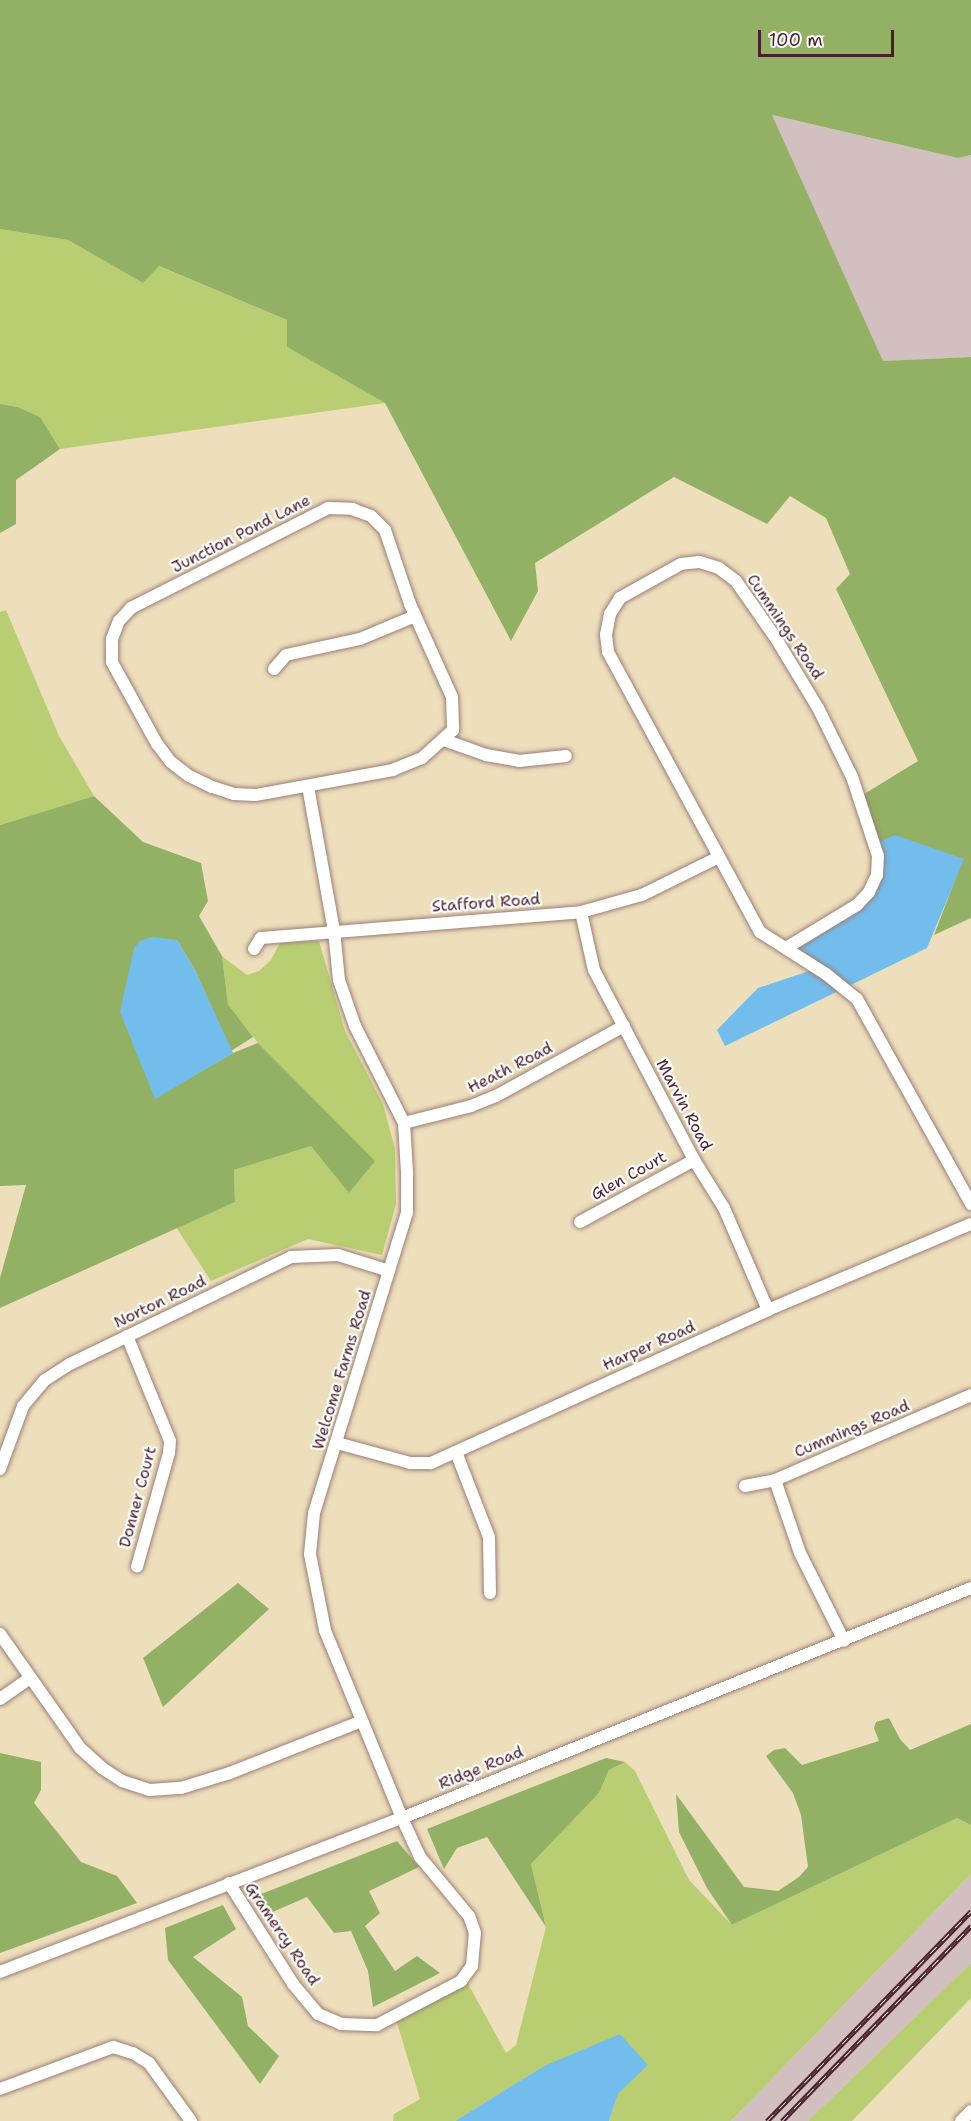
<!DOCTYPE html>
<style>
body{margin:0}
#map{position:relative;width:971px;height:2121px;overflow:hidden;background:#eddebc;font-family:"Shantell Sans",sans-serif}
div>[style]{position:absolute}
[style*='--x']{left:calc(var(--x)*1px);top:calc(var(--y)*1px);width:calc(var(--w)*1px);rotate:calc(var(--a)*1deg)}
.industrial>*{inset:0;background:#d2bfbf}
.green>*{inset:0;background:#b9ce73}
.forest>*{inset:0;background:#92b165}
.water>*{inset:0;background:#73bdec}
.roads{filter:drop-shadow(0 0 2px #9c7e74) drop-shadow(0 0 2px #9c7e74)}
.minor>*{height:12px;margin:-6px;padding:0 6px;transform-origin:6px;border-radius:6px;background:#fff}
.rail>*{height:5px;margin-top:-2.5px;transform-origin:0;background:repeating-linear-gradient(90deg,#fff 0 9px,#4a1f2b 0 18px);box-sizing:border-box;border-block:2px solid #4a1f2b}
span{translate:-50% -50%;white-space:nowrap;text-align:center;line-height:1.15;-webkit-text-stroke:4.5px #fff;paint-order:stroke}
.street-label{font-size:16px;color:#4a1f2b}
.scale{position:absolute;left:758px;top:30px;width:136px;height:27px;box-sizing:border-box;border:3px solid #4a1f2b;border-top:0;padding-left:8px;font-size:18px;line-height:21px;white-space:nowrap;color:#4a1f2b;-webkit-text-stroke:4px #fff;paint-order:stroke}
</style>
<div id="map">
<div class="industrial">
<i style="clip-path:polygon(771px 115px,958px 158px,971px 155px,971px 357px,883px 361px)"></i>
<i style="clip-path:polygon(971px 1874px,971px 1963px,808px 2121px,731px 2121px)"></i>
</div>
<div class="green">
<i style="clip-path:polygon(0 229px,68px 240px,143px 283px,158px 266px,287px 320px,287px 347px,385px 403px,60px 449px,40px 417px,18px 407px,0 404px)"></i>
<i style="clip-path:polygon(6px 610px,59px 736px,94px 796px,0 825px,0 612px)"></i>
<i style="clip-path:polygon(319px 941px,345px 1031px,383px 1104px,395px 1149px,396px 1204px,382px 1255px,308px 1239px,211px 1281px,176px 1227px,235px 1202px,234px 1170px,311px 1146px,374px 1162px,258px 1043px,228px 1004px,222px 956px,247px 975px,259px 971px,271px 960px,280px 943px)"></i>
<i style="clip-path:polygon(625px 1762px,635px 1771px,689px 1880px,732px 1925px,957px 1818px,971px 1825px,971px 1874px,731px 2121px,609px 2121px,618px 2094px,647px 2065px,544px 2066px,455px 2121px,393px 2121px,394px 2114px,420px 2099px,395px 2016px,467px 1982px,506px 2053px,516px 2045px,546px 1927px,531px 1864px,599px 1793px,609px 1770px)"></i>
<i style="clip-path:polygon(971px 1963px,971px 1998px,852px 2121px,808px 2121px)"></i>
</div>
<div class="forest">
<i style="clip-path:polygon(0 0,971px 0,971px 155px,958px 158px,772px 115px,883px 361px,971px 357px,971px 918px,934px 935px,963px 859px,877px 843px,861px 796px,918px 761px,836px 589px,850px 574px,826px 518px,790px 496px,767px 524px,674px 477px,535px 563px,538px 591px,511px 641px,385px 403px,287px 347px,287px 320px,159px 266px,143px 283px,68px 240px,0 229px)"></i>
<i style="clip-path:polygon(0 404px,18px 407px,40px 417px,60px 449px,16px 480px,16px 524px,0 533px)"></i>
<i style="clip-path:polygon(94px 796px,143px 842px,201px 863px,208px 901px,199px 916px,222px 956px,228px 1004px,253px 1037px,231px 1051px,195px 970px,177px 940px,155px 1098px,233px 1053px,258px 1043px,375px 1161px,349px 1193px,311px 1146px,234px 1170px,235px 1202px,0 1308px,0 1278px,26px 1185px,0 1186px,0 825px)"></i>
<i style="clip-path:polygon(238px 1583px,269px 1609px,163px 1707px,143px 1658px)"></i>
<i style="clip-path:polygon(889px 1718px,900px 1739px,910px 1750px,971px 1724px,971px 1825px,957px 1818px,732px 1925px,707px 1888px,679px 1832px,676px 1794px,744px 1887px,778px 1891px,799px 1877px,808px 1867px,801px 1815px,793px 1793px,766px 1756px,774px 1750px,785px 1748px,802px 1765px,879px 1741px,874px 1728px,876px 1722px)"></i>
<i style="clip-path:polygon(0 1753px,41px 1762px,41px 1790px,34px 1803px,81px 1862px,117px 1876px,137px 1903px,0 1953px)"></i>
<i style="clip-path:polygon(606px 1758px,625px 1762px,609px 1770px,599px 1793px,531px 1864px,546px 1927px,487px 1837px,457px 1848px,444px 1869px,427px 1829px)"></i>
<i style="clip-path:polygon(397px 1841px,419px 1867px,369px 1891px,380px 1913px,365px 1926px,395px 1971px,417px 1956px,440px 1973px,373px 2007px,368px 1971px,351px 1931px,334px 1933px,307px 1897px,268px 1914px,256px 1896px)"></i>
<i style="clip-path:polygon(223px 1905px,236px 1929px,193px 1957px,242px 1997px,248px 2026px,279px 2056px,260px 2084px,168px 1960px,165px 1928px)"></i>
</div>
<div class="water">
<i style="clip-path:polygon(895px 835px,964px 859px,927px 948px,725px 1046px,717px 1030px,758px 988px,815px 969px,783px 948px,874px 893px,877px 843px)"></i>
<i style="clip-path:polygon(152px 937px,177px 940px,195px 970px,233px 1053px,155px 1099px,120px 1012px,134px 948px,140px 941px)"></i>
<i style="clip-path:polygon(620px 2034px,648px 2065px,618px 2094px,609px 2121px,455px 2121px,544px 2066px)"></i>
</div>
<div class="roads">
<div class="minor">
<i style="--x:328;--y:508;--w:24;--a:2"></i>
<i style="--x:352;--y:509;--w:20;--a:20"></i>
<i style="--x:371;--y:516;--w:20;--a:45"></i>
<i style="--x:385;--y:530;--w:78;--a:71.3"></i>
<i style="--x:410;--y:604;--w:102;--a:65.7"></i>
<i style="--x:452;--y:697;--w:33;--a:88"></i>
<i style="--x:453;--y:730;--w:42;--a:137.9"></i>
<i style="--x:422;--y:758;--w:31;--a:158"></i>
<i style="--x:393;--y:770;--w:140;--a:169.7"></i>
<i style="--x:255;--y:795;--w:21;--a:-177"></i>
<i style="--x:234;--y:794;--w:23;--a:-162"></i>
<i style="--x:212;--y:787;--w:25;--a:-154"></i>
<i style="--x:189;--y:776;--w:24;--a:-142"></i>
<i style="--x:170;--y:761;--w:21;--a:-127"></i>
<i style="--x:157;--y:744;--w:94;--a:-118.8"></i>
<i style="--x:112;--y:662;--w:23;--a:-90"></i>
<i style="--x:112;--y:639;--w:19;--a:-69"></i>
<i style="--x:119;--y:621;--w:18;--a:-47"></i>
<i style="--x:131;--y:608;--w:221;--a:-26.9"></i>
<i style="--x:274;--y:669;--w:18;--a:-49"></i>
<i style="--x:286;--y:655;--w:76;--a:-12.2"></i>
<i style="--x:360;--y:639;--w:60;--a:-22.7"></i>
<i style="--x:444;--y:740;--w:45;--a:19.7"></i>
<i style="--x:486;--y:755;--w:34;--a:10"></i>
<i style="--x:519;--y:761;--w:47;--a:-6.1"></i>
<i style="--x:581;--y:912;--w:59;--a:77.4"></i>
<i style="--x:594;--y:970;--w:215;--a:62.2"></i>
<i style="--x:694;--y:1160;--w:57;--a:58"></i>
<i style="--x:724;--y:1208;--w:111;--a:66.7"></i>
<i style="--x:786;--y:948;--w:83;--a:-31.2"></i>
<i style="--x:857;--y:905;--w:18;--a:-47"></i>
<i style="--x:869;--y:892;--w:19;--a:-65"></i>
<i style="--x:877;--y:875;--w:19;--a:-87"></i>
<i style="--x:878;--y:856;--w:83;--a:-108.2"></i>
<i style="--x:852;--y:777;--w:77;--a:-116.2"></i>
<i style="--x:818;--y:708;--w:83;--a:-121.2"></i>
<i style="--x:775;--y:637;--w:68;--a:-124.9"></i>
<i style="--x:736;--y:581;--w:21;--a:-143"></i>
<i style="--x:719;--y:568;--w:21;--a:-163"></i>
<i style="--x:699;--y:562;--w:18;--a:174"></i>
<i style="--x:681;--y:564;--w:70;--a:150.9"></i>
<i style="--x:620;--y:598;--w:19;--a:122"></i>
<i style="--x:610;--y:614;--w:21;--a:101"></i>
<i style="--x:606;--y:635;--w:17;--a:83"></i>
<i style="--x:608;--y:652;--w:319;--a:61.5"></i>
<i style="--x:760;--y:932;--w:78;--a:32.5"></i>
<i style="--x:826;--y:974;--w:40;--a:39"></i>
<i style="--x:857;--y:999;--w:235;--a:60.9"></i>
<i style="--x:254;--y:949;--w:13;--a:-58"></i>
<i style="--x:261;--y:938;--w:321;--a:-4.6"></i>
<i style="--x:581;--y:912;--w:63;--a:-15.6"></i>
<i style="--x:642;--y:895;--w:84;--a:-26.3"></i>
<i style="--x:404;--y:1123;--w:69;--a:-14.2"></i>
<i style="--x:471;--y:1106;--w:27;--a:-22"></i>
<i style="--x:496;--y:1096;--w:146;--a:-28.7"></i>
<i style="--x:580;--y:1222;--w:130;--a:-28.5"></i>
<i style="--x:127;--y:1336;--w:113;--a:67.7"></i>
<i style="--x:170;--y:1441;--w:12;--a:95"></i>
<i style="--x:169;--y:1453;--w:118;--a:105.7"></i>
<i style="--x:337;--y:1443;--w:76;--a:15.3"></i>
<i style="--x:410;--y:1463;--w:21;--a:0"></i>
<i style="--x:431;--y:1463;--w:370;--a:-24.4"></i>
<i style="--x:768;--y:1310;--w:220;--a:-23"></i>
<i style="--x:456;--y:1452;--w:91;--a:68.8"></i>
<i style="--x:489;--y:1537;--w:56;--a:89"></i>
<i style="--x:0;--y:1469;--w:67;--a:-69.9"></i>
<i style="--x:23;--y:1406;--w:34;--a:-50"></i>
<i style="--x:45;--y:1380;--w:30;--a:-33"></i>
<i style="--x:70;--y:1364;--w:246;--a:-25.8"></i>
<i style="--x:291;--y:1257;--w:47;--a:-2.4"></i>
<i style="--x:338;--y:1255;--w:53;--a:17.4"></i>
<i style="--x:775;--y:1480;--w:77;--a:71.1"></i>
<i style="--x:800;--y:1553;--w:98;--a:63.4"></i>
<i style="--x:745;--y:1486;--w:31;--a:-11"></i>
<i style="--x:775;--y:1480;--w:214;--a:-23.4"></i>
<i style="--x:0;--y:1634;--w:139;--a:54.9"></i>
<i style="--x:80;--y:1748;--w:30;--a:42"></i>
<i style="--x:102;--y:1768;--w:24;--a:33"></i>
<i style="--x:122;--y:1781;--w:29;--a:18"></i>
<i style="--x:150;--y:1790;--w:31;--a:-4"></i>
<i style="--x:181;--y:1788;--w:51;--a:-17"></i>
<i style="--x:230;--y:1773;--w:142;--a:-21.5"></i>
<i style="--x:0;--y:1699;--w:37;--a:-35"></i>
<i style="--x:229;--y:1883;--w:120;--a:57.6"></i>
<i style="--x:293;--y:1984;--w:39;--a:50"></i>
<i style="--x:318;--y:2014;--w:25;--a:23"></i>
<i style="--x:341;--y:2024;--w:36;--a:2"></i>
<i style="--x:377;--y:2025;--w:95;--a:-27.6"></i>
<i style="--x:461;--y:1981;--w:19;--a:-54"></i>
<i style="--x:472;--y:1966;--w:33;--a:-85"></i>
<i style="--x:475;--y:1933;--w:18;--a:-109"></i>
<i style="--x:469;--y:1916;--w:77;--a:-129.7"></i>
<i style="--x:420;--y:1857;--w:43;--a:-114.8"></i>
<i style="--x:402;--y:1818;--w:203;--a:-112.3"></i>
<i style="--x:325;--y:1630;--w:77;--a:-101.2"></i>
<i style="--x:310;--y:1554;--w:41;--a:-84.4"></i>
<i style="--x:314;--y:1513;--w:314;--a:-72.8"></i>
<i style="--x:407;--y:1213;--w:41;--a:-90"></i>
<i style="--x:407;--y:1172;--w:49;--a:-93.5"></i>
<i style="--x:404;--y:1123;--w:109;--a:-116.8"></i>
<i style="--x:355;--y:1026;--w:49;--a:-109.2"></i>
<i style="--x:339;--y:980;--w:49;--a:-95.8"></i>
<i style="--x:334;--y:931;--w:146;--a:-100.2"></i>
<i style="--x:0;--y:1972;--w:430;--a:-21"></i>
<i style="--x:402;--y:1818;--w:614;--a:-22.01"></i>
<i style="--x:0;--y:2089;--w:121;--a:-20.4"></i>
<i style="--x:113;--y:2047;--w:21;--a:17"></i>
<i style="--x:133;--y:2053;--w:19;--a:32"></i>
<i style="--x:149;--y:2063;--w:72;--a:54.1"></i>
<i style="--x:961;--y:2121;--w:14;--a:-45"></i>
</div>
</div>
<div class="rail">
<i style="--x:767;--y:2121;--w:293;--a:-45.8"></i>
<i style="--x:782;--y:2121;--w:272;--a:-45.9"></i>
</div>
<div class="street-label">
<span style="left:241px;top:534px;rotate:-27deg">Junction Pond Lane</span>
<span style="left:785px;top:627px;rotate:56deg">Cummings Road</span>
<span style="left:486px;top:903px;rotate:-4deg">Stafford Road</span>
<span style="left:510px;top:1068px;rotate:-27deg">Heath Road</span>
<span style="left:684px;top:1105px;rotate:62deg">Marvin Road</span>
<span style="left:629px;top:1176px;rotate:-29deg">Glen Court</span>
<span style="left:160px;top:1302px;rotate:-26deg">Norton Road</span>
<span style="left:649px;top:1346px;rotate:-24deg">Harper Road</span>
<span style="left:342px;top:1370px;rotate:-73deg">Welcome Farms Road</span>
<span style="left:852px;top:1429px;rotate:-23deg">Cummings Road</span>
<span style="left:138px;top:1497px;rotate:-75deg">Donner Court</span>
<span style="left:481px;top:1768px;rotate:-22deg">Ridge Road</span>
<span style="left:282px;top:1934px;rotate:56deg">Gramercy Road</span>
</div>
<div class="scale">100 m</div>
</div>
